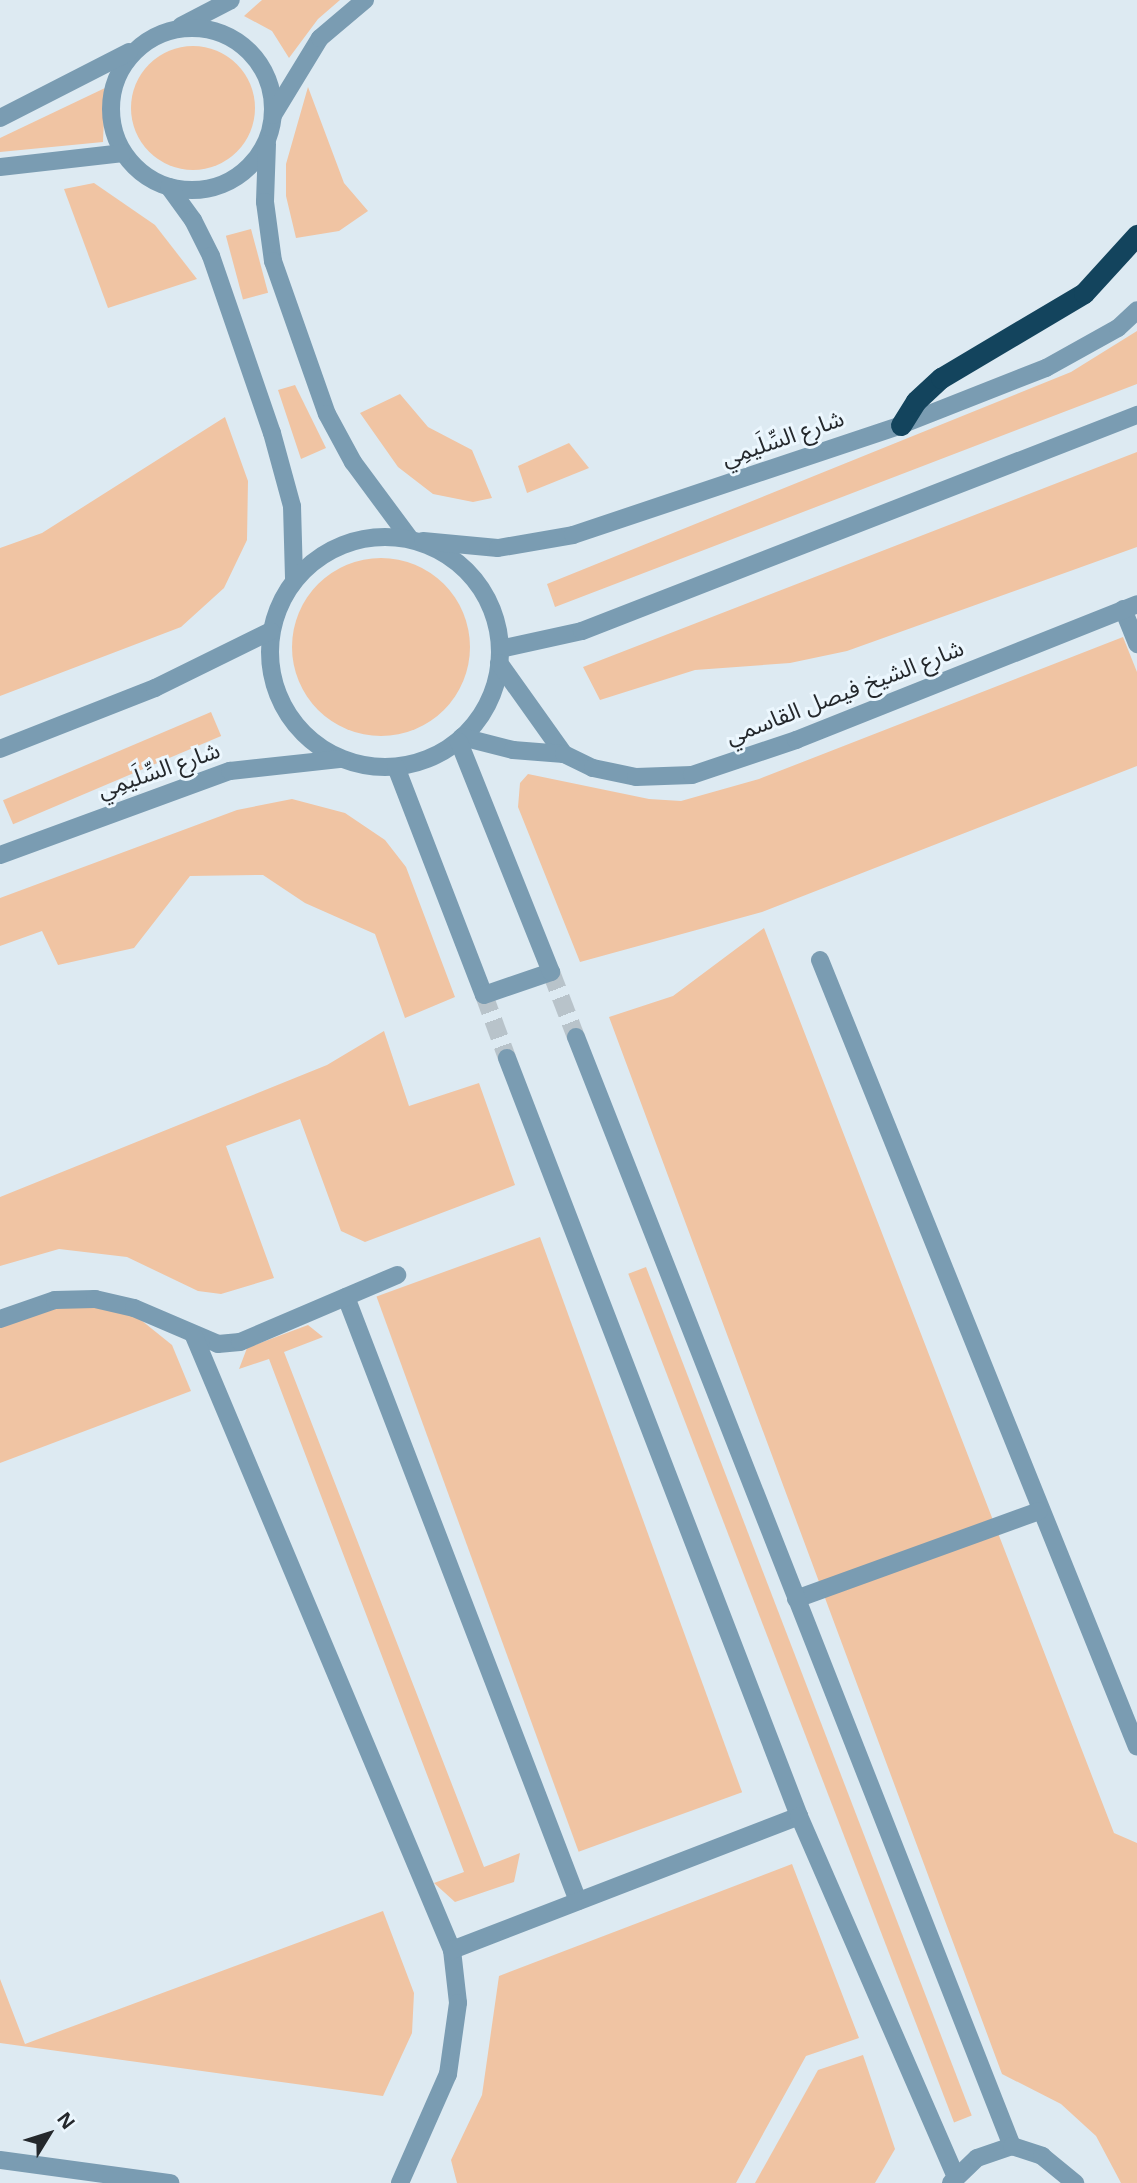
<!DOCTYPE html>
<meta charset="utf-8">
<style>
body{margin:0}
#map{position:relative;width:1137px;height:2183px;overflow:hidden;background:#ddeaf2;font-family:Georgia,"Noto Sans Arabic",serif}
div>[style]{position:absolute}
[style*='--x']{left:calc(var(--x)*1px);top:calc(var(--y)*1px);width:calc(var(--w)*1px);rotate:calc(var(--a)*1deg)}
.green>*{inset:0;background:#f0c4a3;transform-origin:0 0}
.round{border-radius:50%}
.street-tunnel>*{height:18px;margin-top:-9px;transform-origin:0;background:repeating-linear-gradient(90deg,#b8c3ca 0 18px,transparent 0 27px)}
.lane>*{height:18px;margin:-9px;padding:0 9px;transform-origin:9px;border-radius:9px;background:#7a9cb2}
.street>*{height:18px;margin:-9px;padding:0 9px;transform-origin:9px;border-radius:9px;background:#7a9cb2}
.street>.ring{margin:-9px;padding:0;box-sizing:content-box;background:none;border:18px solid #7a9cb2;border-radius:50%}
.highway>*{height:21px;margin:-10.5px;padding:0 10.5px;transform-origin:10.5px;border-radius:10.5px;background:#13445d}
span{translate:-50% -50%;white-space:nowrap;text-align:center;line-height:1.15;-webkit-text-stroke:6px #ecf7fe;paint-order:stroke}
.street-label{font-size:23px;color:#24282c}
.north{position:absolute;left:14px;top:2099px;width:70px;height:70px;-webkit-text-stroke:5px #ecf7fe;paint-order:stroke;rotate:52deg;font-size:19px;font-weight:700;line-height:28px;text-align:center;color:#24282c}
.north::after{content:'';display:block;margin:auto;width:24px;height:32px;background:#24282c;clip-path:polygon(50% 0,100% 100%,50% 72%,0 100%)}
</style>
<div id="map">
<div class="green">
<i style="clip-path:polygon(262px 0,340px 0,318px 19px,289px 58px,272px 31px,244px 16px)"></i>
<i class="round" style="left:131px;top:46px;width:124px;height:124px"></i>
<i style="clip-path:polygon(308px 87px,344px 183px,368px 211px,339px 231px,296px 238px,286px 196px,286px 164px)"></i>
<i style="clip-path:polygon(105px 88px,103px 142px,0 152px,0 138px)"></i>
<i style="clip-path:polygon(94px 183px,155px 225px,197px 279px,108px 308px,64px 189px)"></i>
<i style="left:251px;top:229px;width:66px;height:26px;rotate:75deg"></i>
<i style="clip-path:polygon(1137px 331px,1137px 384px,555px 607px,547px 584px,1071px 372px)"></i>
<i style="clip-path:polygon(295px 385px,326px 448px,301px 459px,278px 390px)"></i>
<i style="clip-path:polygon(400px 394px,428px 427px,472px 450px,492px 498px,473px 502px,433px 494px,398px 467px,360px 413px)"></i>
<i style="clip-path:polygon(225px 417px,248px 481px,247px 540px,224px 588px,181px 627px,0 696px,0 548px,42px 533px)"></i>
<i style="clip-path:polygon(569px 443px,589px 468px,527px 493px,518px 466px)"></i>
<i style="clip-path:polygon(1137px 452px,1137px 547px,847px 651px,790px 663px,695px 670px,600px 700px,583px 667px)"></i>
<i class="round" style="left:292px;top:558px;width:178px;height:178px"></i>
<i style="clip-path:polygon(1123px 637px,1137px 672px,1137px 766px,762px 912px,580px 962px,518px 807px,520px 783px,528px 774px,649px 799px,681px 801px,759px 779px)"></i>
<i style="left:211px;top:712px;width:26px;height:226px;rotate:67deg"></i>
<i style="clip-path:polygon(292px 799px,345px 813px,385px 840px,406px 867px,455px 997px,405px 1018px,375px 934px,305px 903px,263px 875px,190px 876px,134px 948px,58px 965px,42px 931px,0 946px,0 898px,237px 810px)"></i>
<i style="clip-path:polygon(764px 928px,1114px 1833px,1137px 1843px,1137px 2183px,1121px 2183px,1096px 2136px,1061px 2104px,1002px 2074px,609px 1017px,673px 996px)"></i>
<i style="clip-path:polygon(384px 1031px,409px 1106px,479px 1083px,515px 1185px,365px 1242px,341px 1231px,300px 1119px,226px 1146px,274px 1278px,221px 1294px,198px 1291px,127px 1257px,59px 1249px,0 1266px,0 1197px,327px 1065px)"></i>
<i style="left:540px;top:1237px;width:591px;height:174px;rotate:70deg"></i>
<i style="left:646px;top:1267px;width:909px;height:19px;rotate:69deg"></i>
<i style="clip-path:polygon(93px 1300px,136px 1316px,172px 1345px,191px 1391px,0 1463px,0 1325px,43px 1308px)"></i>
<i style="clip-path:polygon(308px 1325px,323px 1337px,284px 1352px,484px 1867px,520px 1853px,514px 1882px,455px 1902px,434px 1883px,464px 1872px,269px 1359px,239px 1369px,247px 1348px)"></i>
<i style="clip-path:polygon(792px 1864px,859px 2038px,806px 2056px,736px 2183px,457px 2183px,451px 2160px,482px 2095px,499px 1976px)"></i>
<i style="clip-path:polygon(383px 1911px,414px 1993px,412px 2033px,383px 2096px,0 2043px,0 1979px,25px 2044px)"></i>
<i style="clip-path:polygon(863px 2055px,895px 2149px,875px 2183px,755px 2183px,818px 2070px)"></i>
</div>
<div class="street-tunnel">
<i style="--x:551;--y:972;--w:70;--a:69"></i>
<i style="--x:484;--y:995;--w:67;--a:69.9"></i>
</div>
<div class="lane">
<i style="--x:1123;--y:609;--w:38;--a:68"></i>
<i style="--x:820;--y:960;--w:848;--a:68.06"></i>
<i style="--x:346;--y:1297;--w:647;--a:68.99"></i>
<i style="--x:0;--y:1319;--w:58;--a:-19.1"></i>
<i style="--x:55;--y:1300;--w:40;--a:-1.4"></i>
<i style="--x:95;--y:1299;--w:40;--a:13"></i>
<i style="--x:134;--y:1308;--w:91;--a:23.2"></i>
<i style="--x:218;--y:1344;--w:22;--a:-5"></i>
<i style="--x:240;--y:1342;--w:171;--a:-23.1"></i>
<i style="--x:194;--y:1336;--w:666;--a:67.21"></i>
<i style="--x:452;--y:1950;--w:53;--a:83.5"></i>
<i style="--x:458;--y:2003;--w:72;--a:98"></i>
<i style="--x:448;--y:2074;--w:119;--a:113.8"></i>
<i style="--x:796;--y:1599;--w:258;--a:-19.9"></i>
<i style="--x:452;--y:1950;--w:372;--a:-21.1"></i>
</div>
<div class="street">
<i style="--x:181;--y:26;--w:56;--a:-27.5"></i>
<i class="ring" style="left:111px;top:28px;width:144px;height:144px"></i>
<i style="--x:273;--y:115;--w:90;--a:-58.6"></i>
<i style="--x:320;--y:38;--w:59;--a:-40.2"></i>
<i style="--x:0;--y:118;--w:145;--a:-27.1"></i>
<i style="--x:267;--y:144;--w:58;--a:92"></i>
<i style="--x:265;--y:202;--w:60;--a:82.3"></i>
<i style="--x:273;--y:261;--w:162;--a:70.6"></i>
<i style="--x:327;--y:414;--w:55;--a:61.6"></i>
<i style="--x:353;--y:462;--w:96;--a:53.5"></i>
<i style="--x:0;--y:167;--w:124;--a:-6.5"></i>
<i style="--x:169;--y:187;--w:41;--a:54"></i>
<i style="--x:193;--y:220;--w:40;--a:63.4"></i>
<i style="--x:211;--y:256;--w:187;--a:71"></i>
<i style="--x:272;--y:433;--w:76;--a:74.7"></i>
<i style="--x:292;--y:506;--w:73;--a:88.4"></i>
<i class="ring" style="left:270px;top:537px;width:212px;height:212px"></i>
<i style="--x:423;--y:541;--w:75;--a:5.3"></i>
<i style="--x:498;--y:548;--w:76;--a:-9.8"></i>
<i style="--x:573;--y:535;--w:346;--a:-18.5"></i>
<i style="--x:901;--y:425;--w:156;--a:-21.5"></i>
<i style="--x:1046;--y:368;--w:82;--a:-29.1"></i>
<i style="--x:1118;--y:328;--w:26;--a:-43"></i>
<i style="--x:500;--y:649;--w:84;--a:-12.4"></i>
<i style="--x:582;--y:631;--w:596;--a:-21.27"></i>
<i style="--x:499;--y:663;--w:112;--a:54.5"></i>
<i style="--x:462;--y:737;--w:53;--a:14.3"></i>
<i style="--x:513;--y:750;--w:51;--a:4.5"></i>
<i style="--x:564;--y:754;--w:32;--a:26"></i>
<i style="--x:593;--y:768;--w:44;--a:11.8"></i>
<i style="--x:636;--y:777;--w:56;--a:-2"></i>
<i style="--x:692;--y:775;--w:110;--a:-18.6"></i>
<i style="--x:796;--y:740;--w:367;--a:-21.7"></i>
<i style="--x:0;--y:749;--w:167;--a:-21.5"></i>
<i style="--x:155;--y:688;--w:129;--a:-26.2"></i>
<i style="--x:396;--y:767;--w:244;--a:68.9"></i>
<i style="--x:484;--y:995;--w:71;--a:-18.9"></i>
<i style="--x:551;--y:972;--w:248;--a:-111.8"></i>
<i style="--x:0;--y:855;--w:245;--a:-20.1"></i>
<i style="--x:230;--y:771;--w:112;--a:-6.2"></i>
<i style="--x:576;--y:1037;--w:1192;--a:68.54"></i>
<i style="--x:507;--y:1058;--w:812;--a:68.93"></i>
<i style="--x:799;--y:1816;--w:394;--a:66.5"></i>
<i style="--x:0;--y:2160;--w:172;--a:7.7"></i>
<i style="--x:951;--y:2183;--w:36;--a:-44"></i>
<i style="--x:977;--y:2158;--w:37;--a:-19"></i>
<i style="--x:1012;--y:2146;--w:32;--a:18"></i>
<i style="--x:1042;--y:2156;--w:43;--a:39.3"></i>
</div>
<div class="highway">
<i style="--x:901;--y:425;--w:28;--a:-58"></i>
<i style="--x:916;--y:401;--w:34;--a:-43"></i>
<i style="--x:941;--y:378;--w:166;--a:-30.7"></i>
<i style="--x:1084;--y:293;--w:79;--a:-47.6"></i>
</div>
<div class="street-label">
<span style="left:783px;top:439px;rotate:-19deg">شارع السِّلَيمِي</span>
<span style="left:845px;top:693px;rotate:-21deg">شارع الشيخ فيصل القاسمي</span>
<span style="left:159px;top:771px;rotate:-19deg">شارع السِّلَيمِي</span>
</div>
<div class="north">N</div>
</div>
